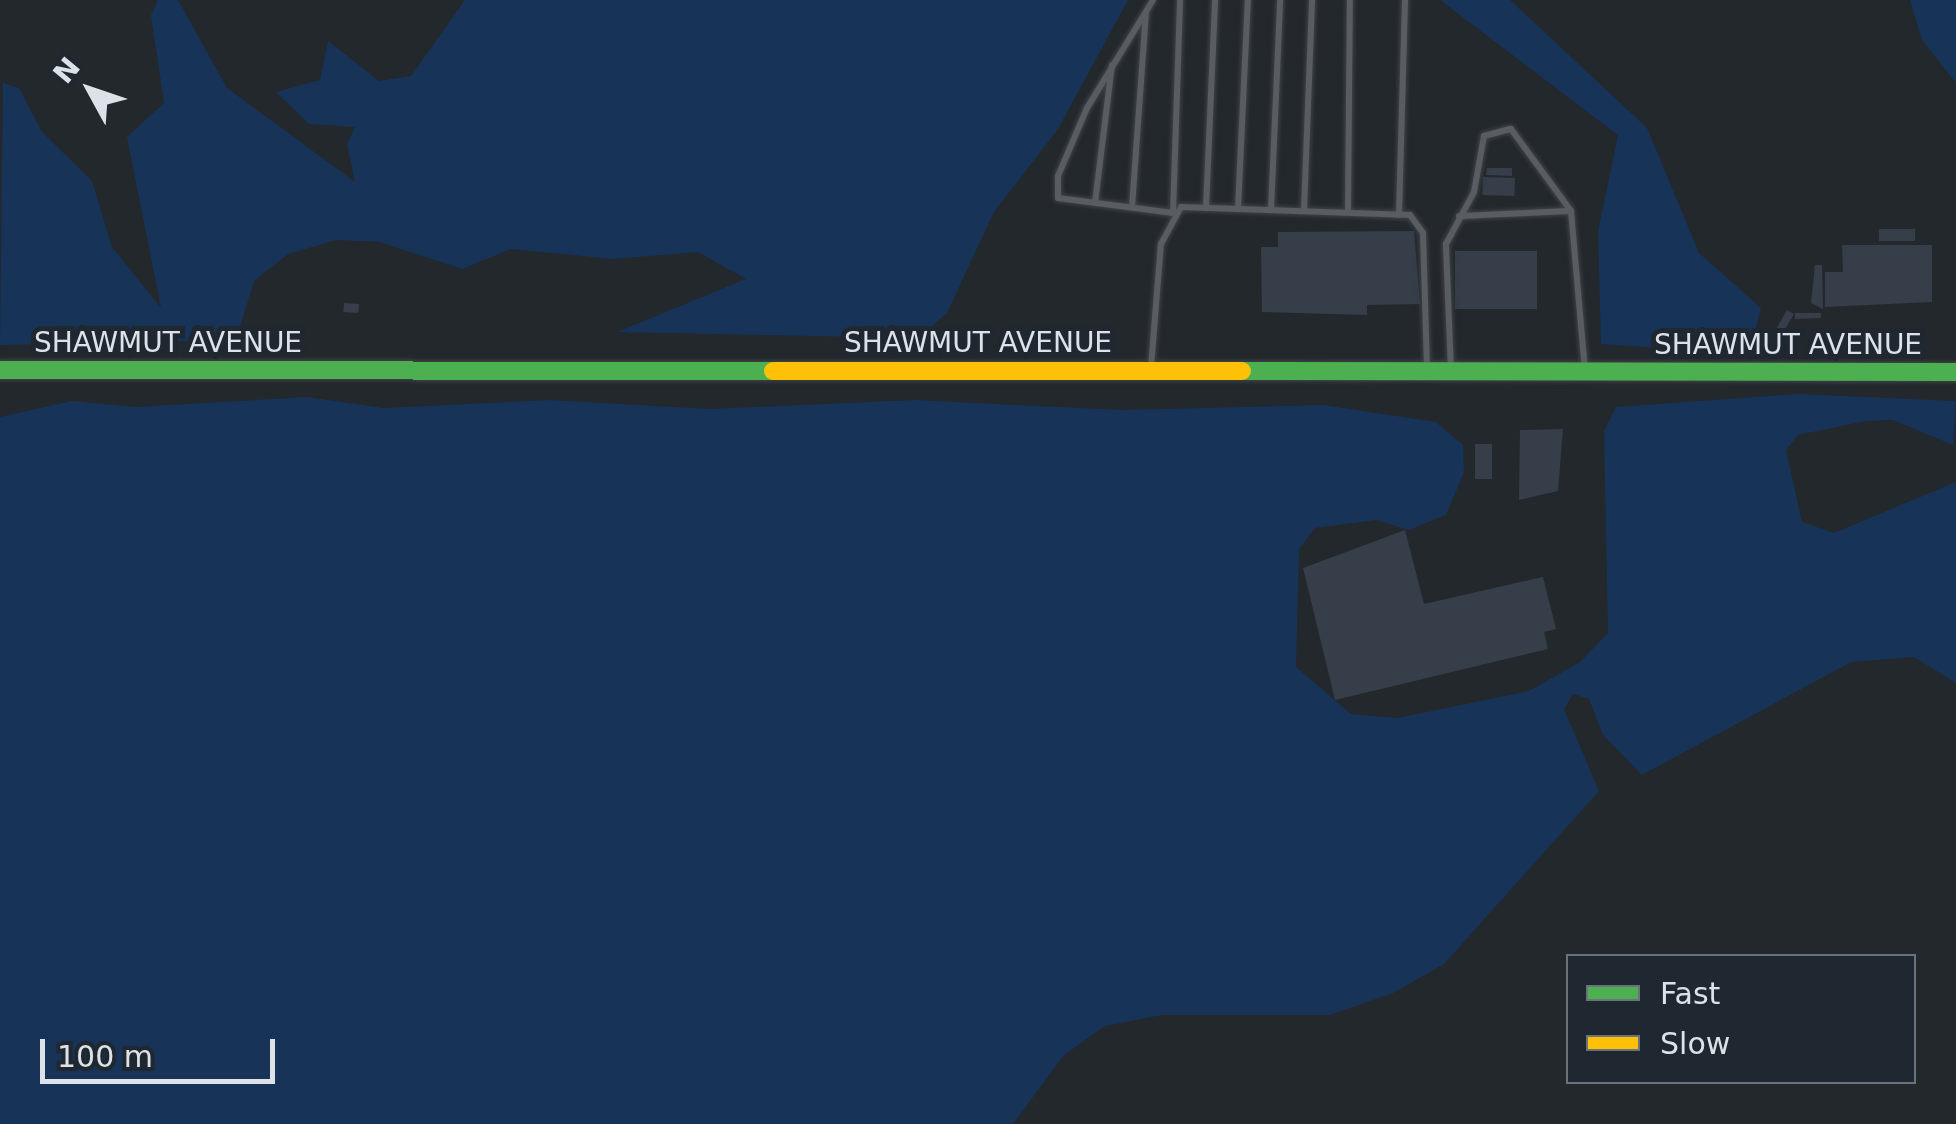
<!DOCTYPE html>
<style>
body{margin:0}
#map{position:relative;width:1956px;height:1124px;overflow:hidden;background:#23282d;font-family:"DejaVu Sans",sans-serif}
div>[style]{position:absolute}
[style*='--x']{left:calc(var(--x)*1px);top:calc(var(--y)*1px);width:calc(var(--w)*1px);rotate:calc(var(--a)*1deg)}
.green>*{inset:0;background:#173357}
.building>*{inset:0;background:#353e49;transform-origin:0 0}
.roads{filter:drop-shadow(0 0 2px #3f4347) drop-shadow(0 0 2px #3f4347)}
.lane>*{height:6px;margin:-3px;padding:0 3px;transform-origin:3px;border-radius:3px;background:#595c61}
.fast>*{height:18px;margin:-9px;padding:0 9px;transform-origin:9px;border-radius:9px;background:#4caf50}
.slow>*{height:18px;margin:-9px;padding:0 9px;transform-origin:9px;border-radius:9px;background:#ffc107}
span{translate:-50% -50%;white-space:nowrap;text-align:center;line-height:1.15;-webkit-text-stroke:10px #1f2731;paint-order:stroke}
.street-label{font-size:28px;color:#dde2e9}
.legend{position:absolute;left:1566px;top:954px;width:350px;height:130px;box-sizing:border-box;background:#1f2731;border:2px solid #6b727b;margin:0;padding:12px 18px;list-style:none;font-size:30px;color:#dde2e9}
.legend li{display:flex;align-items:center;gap:20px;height:50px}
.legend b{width:50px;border:2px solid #6b727b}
.north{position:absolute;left:40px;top:40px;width:100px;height:100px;-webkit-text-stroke:8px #1f2731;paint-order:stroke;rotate:310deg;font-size:28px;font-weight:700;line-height:40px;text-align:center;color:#dde2e9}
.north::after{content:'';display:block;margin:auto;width:35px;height:45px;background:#dde2e9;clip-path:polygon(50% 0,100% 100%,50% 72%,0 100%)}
.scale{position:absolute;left:40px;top:1039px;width:235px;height:45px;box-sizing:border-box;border:5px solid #dde2e9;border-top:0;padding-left:12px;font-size:30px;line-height:35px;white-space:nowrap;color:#dde2e9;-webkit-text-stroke:8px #1f2731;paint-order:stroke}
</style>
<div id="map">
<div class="green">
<i style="clip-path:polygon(158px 0,178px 0,227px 88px,355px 182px,347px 144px,355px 127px,309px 124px,276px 92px,320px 80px,328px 41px,379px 81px,411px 76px,465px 0,1128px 0,1058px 129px,994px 212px,947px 313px,918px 338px,617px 332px,746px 279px,698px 252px,614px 259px,511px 249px,462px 269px,380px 242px,336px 240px,288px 254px,254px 281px,236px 340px,0 345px,3px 83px,19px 88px,42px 132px,92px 181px,112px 247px,161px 308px,127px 137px,164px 103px,151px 15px)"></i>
<i style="clip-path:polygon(1440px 0,1510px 0,1647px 128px,1699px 253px,1761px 308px,1749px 354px,1601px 344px,1598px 232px,1618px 135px)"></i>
<i style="clip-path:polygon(1910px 0,1956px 0,1956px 83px,1922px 40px)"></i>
<i style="clip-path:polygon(1798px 394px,1956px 401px,1953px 445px,1893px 420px,1866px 421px,1798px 435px,1786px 450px,1802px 522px,1834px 533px,1956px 482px,1956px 683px,1914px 657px,1851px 662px,1642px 775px,1603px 735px,1589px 699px,1573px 694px,1564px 709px,1599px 791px,1444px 964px,1393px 993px,1330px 1015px,1162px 1015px,1105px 1026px,1063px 1056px,1013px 1124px,0 1124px,0 417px,72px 401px,136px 407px,307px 397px,383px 408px,550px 400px,709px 409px,915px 400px,1122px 410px,1323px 405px,1436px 422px,1463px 445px,1464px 472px,1446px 515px,1409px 530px,1376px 520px,1315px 528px,1299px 549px,1296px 667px,1351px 714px,1398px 718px,1529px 691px,1580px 662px,1608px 633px,1604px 431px,1616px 407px)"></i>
</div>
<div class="building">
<i style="clip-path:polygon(1487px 168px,1512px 168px,1512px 176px,1486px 175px)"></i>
<i style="left:1483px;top:177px;width:32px;height:18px;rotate:2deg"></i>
<i style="left:1879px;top:229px;width:36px;height:12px"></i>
<i style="clip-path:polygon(1414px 231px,1420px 304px,1367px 305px,1367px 315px,1262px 312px,1261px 247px,1278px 247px,1278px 232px)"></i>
<i style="clip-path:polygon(1842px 245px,1932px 245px,1932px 302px,1825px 307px,1825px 272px,1843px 272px)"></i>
<i style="left:1537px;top:251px;width:58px;height:82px;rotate:90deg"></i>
<i style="clip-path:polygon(1815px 265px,1822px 265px,1823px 309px,1811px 303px)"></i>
<i style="left:344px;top:303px;width:15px;height:9px;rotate:4deg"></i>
<i style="left:1787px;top:310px;width:8px;height:34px;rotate:30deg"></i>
<i style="clip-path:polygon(1795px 313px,1821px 313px,1821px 318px,1795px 319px)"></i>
<i style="clip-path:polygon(1563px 429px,1558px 491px,1519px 500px,1520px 430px)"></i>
<i style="left:1475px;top:444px;width:17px;height:35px"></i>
<i style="clip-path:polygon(1405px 530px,1424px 604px,1543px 577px,1556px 629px,1544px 632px,1548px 649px,1335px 700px,1303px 568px)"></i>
</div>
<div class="roads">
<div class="lane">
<i style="--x:1153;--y:0;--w:127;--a:121.4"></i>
<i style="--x:1087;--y:108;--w:74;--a:113.1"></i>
<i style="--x:1058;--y:176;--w:22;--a:90"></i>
<i style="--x:1058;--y:198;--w:116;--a:7.4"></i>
<i style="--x:1173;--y:213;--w:213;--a:-88.1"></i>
<i style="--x:1095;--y:203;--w:139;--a:-83"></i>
<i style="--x:1132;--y:207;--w:194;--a:-85.9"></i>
<i style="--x:1206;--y:208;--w:208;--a:-87.5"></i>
<i style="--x:1238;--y:209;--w:209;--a:-87.3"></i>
<i style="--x:1271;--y:210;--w:210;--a:-87.5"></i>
<i style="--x:1304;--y:210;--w:210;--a:-87.8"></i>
<i style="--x:1348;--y:211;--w:211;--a:-89.5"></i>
<i style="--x:1399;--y:215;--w:215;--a:-88.4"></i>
<i style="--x:1459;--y:216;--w:112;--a:-2.6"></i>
<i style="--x:1151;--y:367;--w:123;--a:-85.4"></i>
<i style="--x:1161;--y:244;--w:42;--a:-61.6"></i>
<i style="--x:1181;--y:207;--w:229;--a:2"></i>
<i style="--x:1410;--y:215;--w:22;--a:54"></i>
<i style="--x:1423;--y:233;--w:134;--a:88.3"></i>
<i style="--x:1451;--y:371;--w:127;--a:-92.3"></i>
<i style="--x:1446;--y:244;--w:59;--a:-61.7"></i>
<i style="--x:1474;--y:192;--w:57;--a:-79.9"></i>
<i style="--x:1484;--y:136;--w:28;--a:-15"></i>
<i style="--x:1511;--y:129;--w:102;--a:53.8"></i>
<i style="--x:1571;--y:211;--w:160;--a:85"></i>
</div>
<div class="fast">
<i style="--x:0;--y:370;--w:773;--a:0.07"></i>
<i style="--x:1242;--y:371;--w:714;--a:0.08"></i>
</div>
<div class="slow">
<i style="--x:773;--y:371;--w:469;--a:0"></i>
</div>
</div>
<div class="street-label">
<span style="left:168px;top:343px">SHAWMUT AVENUE</span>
<span style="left:978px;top:343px">SHAWMUT AVENUE</span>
<span style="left:1788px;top:345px">SHAWMUT AVENUE</span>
</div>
<ul class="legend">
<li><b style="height:12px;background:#4caf50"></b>Fast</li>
<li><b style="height:12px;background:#ffc107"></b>Slow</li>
</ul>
<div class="north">N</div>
<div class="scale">100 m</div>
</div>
